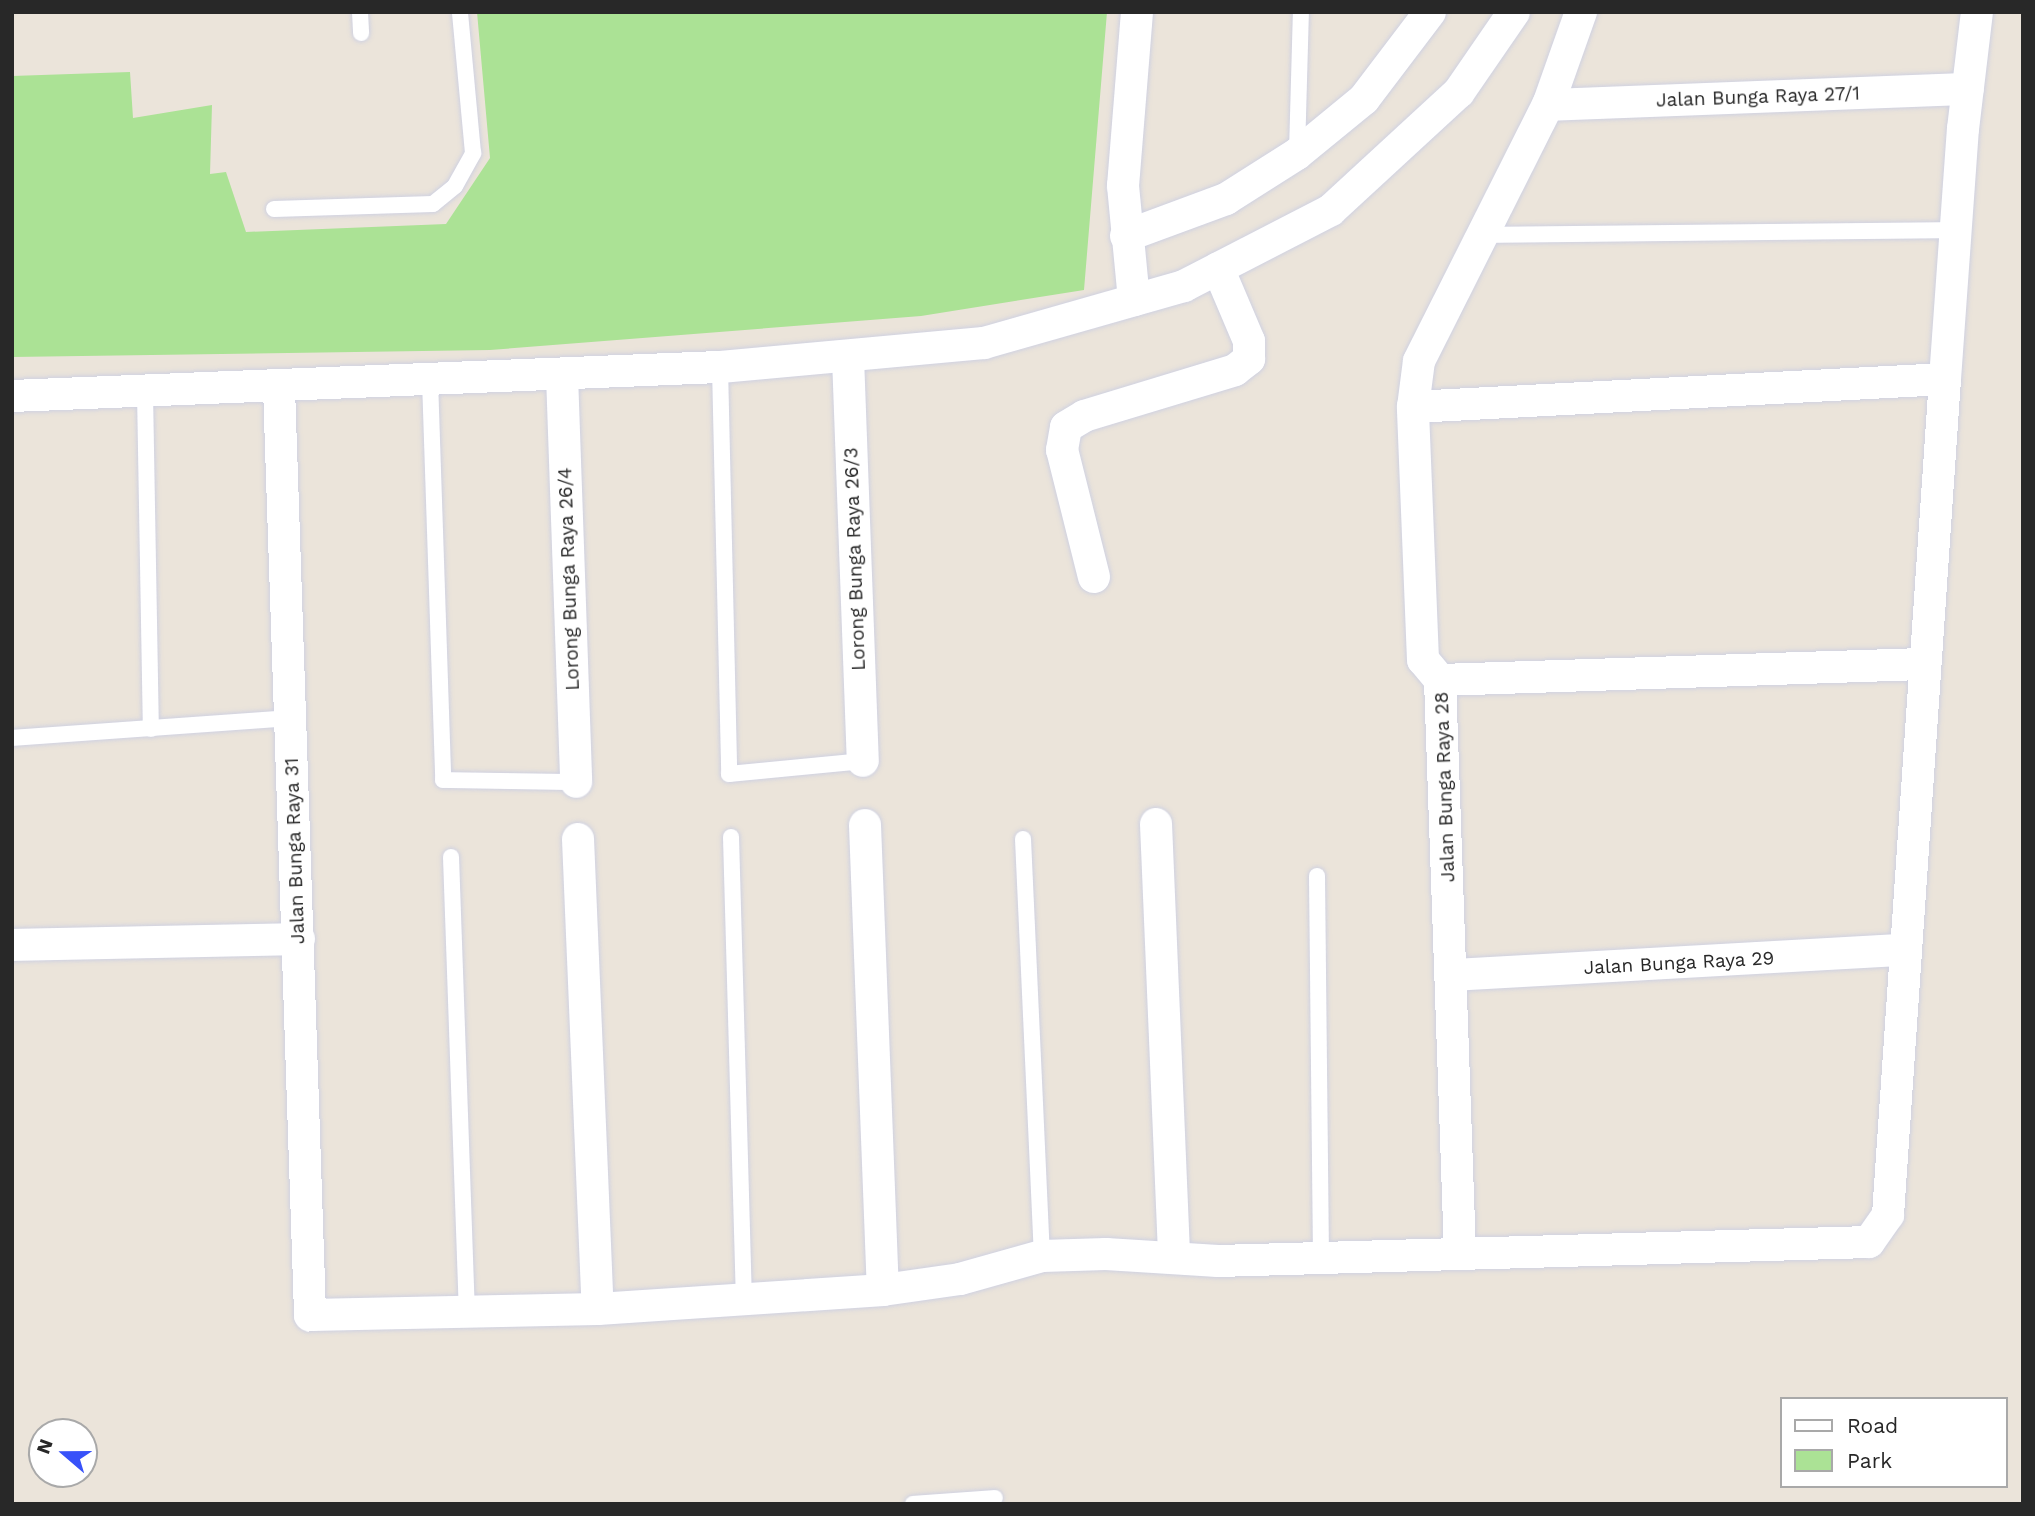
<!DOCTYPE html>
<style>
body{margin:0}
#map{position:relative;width:2035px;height:1516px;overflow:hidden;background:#ebe4da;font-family:"Work Sans",sans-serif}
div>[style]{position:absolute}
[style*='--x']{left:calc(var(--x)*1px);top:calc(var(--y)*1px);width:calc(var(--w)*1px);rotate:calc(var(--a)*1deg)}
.green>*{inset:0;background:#abe295}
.roads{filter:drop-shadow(0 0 2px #cfd1e1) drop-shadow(0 0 2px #cfd1e1)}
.lane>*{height:16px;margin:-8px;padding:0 8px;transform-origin:8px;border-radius:8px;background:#fff}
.street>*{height:32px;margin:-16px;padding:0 16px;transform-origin:16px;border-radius:16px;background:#fff}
span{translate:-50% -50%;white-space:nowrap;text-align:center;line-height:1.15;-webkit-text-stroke:5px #fff;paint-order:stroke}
.street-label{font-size:19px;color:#282828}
.frame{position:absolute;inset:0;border:14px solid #282828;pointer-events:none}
.legend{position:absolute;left:1780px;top:1397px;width:228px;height:91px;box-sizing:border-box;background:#fff;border:2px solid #a9a9a9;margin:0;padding:9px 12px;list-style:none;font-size:21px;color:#282828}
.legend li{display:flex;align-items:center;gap:14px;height:35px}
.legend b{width:35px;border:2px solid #a9a9a9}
.north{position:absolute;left:28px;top:1418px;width:70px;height:70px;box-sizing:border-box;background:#fff;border:2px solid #a9a9a9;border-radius:50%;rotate:290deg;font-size:19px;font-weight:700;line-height:28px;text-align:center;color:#282828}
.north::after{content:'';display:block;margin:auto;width:24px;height:32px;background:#3852f9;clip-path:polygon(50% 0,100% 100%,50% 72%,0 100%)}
</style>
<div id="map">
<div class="green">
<i style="clip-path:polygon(477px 12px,1107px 12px,1084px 290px,921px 316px,490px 350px,12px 357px,12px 76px,130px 72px,133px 118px,212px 105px,210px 174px,226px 172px,246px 232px,446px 224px,490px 158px)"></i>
</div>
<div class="roads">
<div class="lane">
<i style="--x:360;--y:12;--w:21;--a:87"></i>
<i style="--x:1297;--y:152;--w:140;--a:-88.4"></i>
<i style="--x:274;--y:209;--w:159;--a:-1.8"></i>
<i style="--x:433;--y:204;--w:28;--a:-39"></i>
<i style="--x:455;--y:186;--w:38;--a:-61"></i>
<i style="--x:473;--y:153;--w:142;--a:-95.3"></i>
<i style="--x:1483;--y:235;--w:473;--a:-0.6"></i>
<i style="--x:720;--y:367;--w:407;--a:88.7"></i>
<i style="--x:729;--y:774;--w:135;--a:-5.5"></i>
<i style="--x:430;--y:380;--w:400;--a:88.1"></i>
<i style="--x:443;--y:780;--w:133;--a:0.9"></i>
<i style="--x:145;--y:392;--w:337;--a:89"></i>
<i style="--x:12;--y:738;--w:279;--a:-4.1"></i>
<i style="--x:731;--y:837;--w:462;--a:88.4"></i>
<i style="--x:1023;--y:839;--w:417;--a:87.4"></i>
<i style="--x:451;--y:857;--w:455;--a:88"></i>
<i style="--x:1317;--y:876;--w:381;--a:89.4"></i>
<i style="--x:913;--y:1504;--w:82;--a:-4.2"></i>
</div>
<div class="street">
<i style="--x:1548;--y:105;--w:420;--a:-2.2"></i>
<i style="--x:1126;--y:236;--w:107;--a:-20.3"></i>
<i style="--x:1226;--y:199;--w:84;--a:-32.4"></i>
<i style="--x:1297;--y:154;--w:87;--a:-39.4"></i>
<i style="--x:1364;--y:99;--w:109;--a:-52.8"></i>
<i style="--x:1134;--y:300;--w:115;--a:-95.5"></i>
<i style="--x:1123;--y:186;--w:175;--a:-85.4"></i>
<i style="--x:848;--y:357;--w:404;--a:87.9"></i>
<i style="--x:562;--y:375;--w:407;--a:88"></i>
<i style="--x:279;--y:388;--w:928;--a:88.08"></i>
<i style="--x:310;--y:1315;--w:288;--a:-1.2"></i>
<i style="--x:598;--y:1309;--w:286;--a:-3.8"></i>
<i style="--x:883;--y:1290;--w:78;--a:-8.1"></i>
<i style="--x:960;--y:1279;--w:85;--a:-15.7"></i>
<i style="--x:1042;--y:1256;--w:64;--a:-1.8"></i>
<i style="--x:1106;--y:1254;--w:112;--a:3.6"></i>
<i style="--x:1218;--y:1261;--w:651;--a:-1.67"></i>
<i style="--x:1869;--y:1242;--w:33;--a:-55"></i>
<i style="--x:1888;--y:1215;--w:838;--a:-86.1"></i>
<i style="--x:1945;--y:379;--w:251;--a:-85.9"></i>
<i style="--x:1963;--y:129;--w:118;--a:-83.2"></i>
<i style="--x:12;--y:396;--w:709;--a:-2.35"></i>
<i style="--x:720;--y:367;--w:265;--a:-5.2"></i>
<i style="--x:984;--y:343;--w:208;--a:-15.9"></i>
<i style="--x:1184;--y:286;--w:165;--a:-27.3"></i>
<i style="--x:1331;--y:210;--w:174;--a:-42.7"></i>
<i style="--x:1459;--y:92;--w:97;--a:-55.5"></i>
<i style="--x:1413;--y:407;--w:533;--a:-3.01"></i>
<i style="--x:1094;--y:577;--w:131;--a:-104.1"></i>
<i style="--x:1062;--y:450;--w:23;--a:-80"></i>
<i style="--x:1066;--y:427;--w:21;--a:-31"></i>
<i style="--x:1084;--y:416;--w:158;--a:-16.9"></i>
<i style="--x:1235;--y:370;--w:18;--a:-38"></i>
<i style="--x:1249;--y:359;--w:18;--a:-90"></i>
<i style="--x:1249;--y:341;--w:79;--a:-113"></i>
<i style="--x:1440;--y:680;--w:26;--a:-130"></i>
<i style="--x:1423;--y:660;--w:253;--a:-92.3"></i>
<i style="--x:1413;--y:407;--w:46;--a:-82.6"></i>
<i style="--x:1419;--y:361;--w:287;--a:-63.3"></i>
<i style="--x:1548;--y:105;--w:99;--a:-70.5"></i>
<i style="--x:1440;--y:680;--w:572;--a:88"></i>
<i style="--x:1440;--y:680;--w:484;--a:-1.9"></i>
<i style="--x:1156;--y:824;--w:433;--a:87.6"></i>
<i style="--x:865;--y:825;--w:465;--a:87.8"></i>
<i style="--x:578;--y:839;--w:470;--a:87.6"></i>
<i style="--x:12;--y:945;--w:287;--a:-1.2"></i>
<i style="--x:1453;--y:975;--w:453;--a:-3.2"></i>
</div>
</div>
<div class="street-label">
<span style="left:1758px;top:97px;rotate:-2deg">Jalan Bunga Raya 27/1</span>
<span style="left:855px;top:559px;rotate:-92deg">Lorong Bunga Raya 26/3</span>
<span style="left:569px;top:579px;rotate:-92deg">Lorong Bunga Raya 26/4</span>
<span style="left:1445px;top:787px;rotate:-92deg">Jalan Bunga Raya 28</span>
<span style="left:295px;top:851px;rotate:-92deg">Jalan Bunga Raya 31</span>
<span style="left:1679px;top:963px;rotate:-3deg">Jalan Bunga Raya 29</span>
</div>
<div class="frame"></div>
<ul class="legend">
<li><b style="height:9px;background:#fff"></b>Road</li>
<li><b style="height:19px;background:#abe295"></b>Park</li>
</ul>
<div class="north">N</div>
</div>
